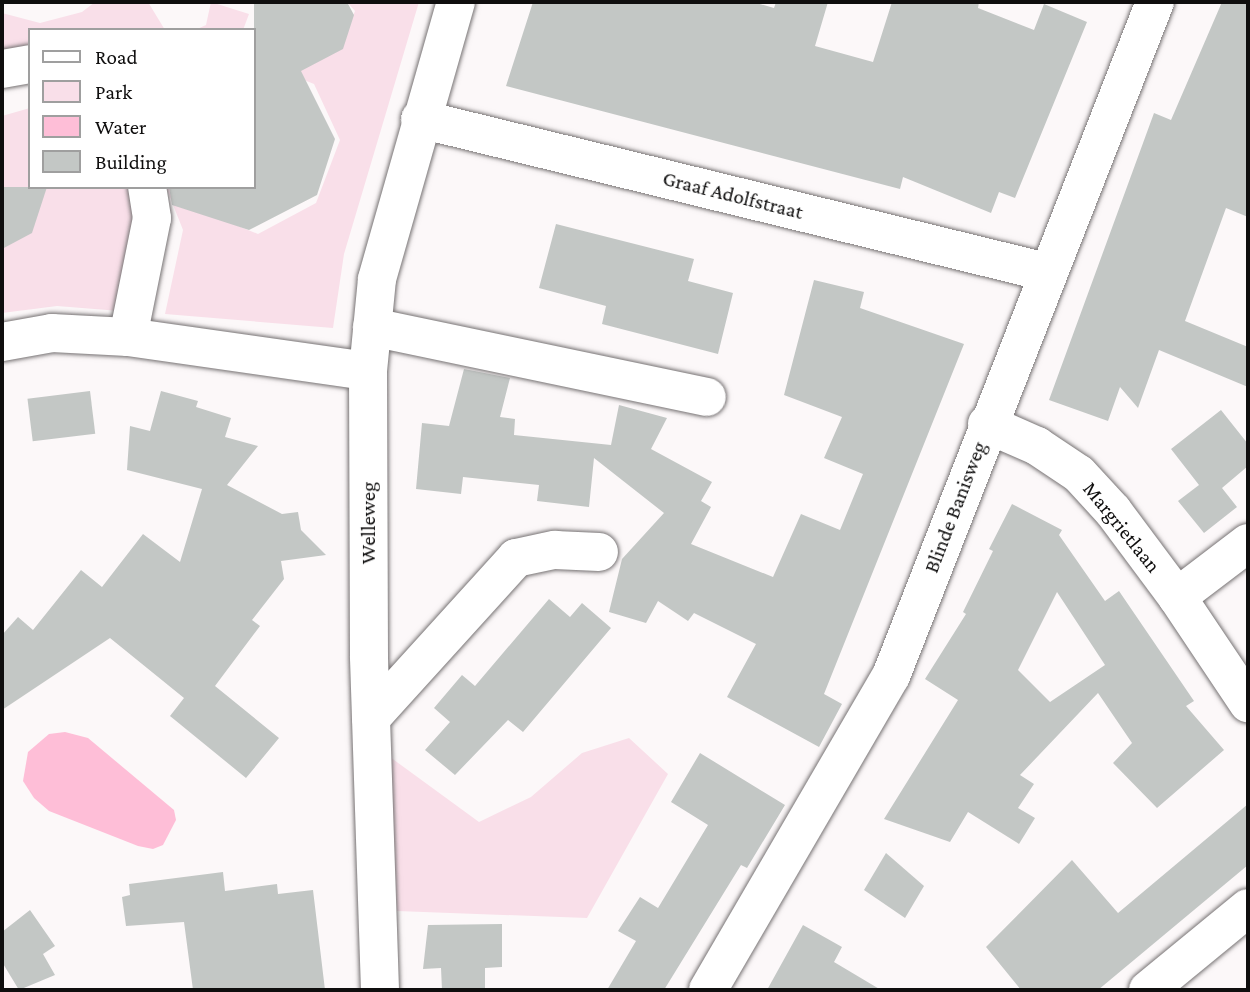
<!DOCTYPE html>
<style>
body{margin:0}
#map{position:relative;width:1250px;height:992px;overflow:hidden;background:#fcf8f9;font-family:"Crimson Pro",serif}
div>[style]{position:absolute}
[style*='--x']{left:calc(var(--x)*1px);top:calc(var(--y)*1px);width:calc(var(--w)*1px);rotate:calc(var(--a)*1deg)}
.green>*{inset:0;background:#f9dfe9}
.water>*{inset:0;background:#febed7}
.building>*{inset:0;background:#c3c7c5;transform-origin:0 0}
.roads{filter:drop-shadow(0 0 2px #777374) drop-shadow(0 0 2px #777374)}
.minor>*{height:38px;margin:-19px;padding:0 19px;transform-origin:19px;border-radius:19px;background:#fff}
span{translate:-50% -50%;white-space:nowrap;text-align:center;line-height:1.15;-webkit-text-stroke:5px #fff;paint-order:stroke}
.street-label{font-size:21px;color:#0f0e0e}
.frame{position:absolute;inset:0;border:4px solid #0f0e0e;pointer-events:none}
.legend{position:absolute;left:28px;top:28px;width:228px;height:161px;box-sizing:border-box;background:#fff;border:2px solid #9f9f9f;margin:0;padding:9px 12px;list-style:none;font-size:21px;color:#0f0e0e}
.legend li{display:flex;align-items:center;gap:14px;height:35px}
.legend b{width:35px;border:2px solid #9f9f9f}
</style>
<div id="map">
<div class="green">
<i style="clip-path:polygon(95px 2px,148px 2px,165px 30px,30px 30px,30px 70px,2px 70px,2px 13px,40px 23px,82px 12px)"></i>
<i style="clip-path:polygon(211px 2px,249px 14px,243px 30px,195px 30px,206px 25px)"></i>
<i style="clip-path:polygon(347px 2px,419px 2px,344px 254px,333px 328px,165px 314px,183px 230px,166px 187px,184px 187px,199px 210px,258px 234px,316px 203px,340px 140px,314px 84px,289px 74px,341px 46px,355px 11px)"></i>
<i style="clip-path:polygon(30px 108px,30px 187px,132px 187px,144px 212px,132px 312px,57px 306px,2px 313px,2px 116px)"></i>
<i style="clip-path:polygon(629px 738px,668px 774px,587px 918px,397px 911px,390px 757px,479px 822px,531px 797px,582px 753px)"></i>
</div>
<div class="water">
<i style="clip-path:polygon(65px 732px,88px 738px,174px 810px,176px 820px,163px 845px,153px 849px,138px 846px,49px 811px,34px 798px,23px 781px,28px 752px,49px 734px)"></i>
</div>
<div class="building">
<i style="clip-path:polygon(254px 2px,347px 2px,354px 15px,343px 49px,301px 71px,335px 139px,317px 195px,249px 230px,172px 205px,169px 187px,254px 187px)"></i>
<i style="clip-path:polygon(533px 2px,753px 2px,774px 8px,776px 2px,828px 2px,815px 46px,873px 62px,892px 2px,979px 2px,978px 8px,1034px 30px,1044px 4px,1087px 22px,1015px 198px,999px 192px,991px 213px,903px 177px,900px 189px,506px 86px)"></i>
<i style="clip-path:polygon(1222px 2px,1248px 2px,1248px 217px,1226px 208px,1185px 321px,1248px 347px,1248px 387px,1159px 350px,1138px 408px,1120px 387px,1108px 421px,1049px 400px,1154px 113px,1171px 120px)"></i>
<i style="clip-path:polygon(2px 187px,47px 187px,32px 233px,2px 249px)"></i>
<i style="clip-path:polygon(556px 224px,694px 259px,688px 281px,733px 293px,718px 354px,602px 324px,606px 306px,539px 288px)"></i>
<i style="clip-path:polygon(814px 280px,864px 292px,860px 308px,964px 344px,824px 694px,842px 704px,819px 747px,727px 697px,756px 644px,694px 613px,688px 621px,658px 601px,646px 623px,609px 612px,622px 559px,664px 513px,594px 458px,589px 507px,537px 501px,539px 485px,463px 477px,461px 494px,416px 489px,422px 423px,449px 426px,464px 369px,510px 378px,500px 417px,515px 419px,514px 435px,611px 445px,619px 405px,667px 418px,651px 449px,712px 482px,701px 501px,711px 507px,691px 544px,773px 577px,801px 514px,840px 530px,863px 474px,824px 458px,842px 417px,784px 395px)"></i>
<i style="left:90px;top:391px;width:43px;height:63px;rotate:83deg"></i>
<i style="clip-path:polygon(161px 391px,198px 401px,196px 407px,231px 418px,225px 437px,258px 446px,227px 485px,282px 514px,298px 512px,301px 530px,326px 555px,281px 561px,284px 579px,252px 620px,260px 626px,215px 686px,279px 738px,246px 778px,170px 716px,184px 698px,110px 638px,2px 710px,2px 635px,18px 617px,33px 630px,81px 570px,102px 587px,143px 534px,180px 562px,202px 489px,127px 470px,130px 426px,150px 431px)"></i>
<i style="clip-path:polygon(1221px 410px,1248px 444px,1248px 466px,1222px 488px,1237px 507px,1204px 533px,1178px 501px,1199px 485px,1171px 449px)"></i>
<i style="clip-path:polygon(evenodd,1012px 504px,1062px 530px,1059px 535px,1105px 601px,1119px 591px,1194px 701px,1186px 706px,1224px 750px,1157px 808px,1113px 763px,1132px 743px,1098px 693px,1020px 775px,1034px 784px,1018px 808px,1035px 818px,1019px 844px,968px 812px,950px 842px,884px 819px,958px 700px,925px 679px,966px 614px,963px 612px,993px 551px,989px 549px,1012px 504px,1057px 592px,1105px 665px,1050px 702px,1018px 670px,1057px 592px)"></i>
<i style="clip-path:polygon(549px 599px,570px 617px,582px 603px,611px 628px,523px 732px,508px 720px,455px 775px,425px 750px,450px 722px,434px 708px,462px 675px,475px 686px)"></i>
<i style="clip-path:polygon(700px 753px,785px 805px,747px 868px,741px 865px,664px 990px,607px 990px,636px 941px,618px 931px,640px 897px,658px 908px,708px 825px,671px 802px)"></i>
<i style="clip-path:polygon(1248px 804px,1248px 865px,1098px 990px,1021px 990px,986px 947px,1072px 860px,1118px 913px)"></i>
<i style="clip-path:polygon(886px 853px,924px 886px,905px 918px,864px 890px)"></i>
<i style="clip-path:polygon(223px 872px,225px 891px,277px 884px,278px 894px,313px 890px,325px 990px,193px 990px,184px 922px,126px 926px,122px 897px,130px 895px,129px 884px)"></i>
<i style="clip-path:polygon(30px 910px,55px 946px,43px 954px,55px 975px,19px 990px,2px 962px,2px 932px)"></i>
<i style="clip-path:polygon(502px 924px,502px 967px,485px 968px,485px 990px,442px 990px,441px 968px,423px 969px,428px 925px)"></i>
<i style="clip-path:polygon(803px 925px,842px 947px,834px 962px,881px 990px,767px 990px)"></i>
</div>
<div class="roads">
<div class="minor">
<i style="--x:2;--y:69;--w:28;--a:-10"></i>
<i style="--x:420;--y:119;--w:644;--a:13.73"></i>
<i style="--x:372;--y:327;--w:342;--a:11.8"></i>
<i style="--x:128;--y:337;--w:121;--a:-78.6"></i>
<i style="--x:152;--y:218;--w:31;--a:-99"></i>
<i style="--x:2;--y:342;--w:51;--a:-10.2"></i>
<i style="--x:52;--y:333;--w:76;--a:3"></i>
<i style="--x:128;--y:337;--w:242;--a:8.1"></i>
<i style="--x:987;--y:424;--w:55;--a:23.7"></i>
<i style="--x:1037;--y:446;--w:50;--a:33.7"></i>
<i style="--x:1079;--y:474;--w:50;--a:47.4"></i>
<i style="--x:1113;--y:511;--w:107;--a:53.3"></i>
<i style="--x:1177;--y:597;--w:128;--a:56.2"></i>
<i style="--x:1177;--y:597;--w:89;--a:-37.3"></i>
<i style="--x:371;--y:718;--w:216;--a:-47.8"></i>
<i style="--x:516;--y:558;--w:40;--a:-12"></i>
<i style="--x:555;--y:550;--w:44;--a:2.6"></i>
<i style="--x:380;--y:990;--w:334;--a:-91.9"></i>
<i style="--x:369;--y:656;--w:285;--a:-90.2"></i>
<i style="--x:368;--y:371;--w:92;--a:-84.4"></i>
<i style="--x:377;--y:279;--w:288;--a:-74.1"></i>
<i style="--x:708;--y:990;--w:363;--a:-59.8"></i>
<i style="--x:891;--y:676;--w:724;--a:-68.61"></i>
<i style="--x:1148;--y:990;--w:129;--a:-39.4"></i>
</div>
</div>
<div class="street-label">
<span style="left:733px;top:195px;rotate:14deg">Graaf Adolfstraat</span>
<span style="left:955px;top:507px;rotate:-69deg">Blinde Banisweg</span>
<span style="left:368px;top:523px;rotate:-90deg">Welleweg</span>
<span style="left:1122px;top:527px;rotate:51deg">Margrietlaan</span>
</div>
<div class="frame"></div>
<ul class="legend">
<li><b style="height:9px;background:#fff"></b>Road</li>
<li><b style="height:19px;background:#f9dfe9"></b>Park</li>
<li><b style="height:19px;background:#febed7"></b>Water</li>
<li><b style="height:19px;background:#c3c7c5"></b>Building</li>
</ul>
</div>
